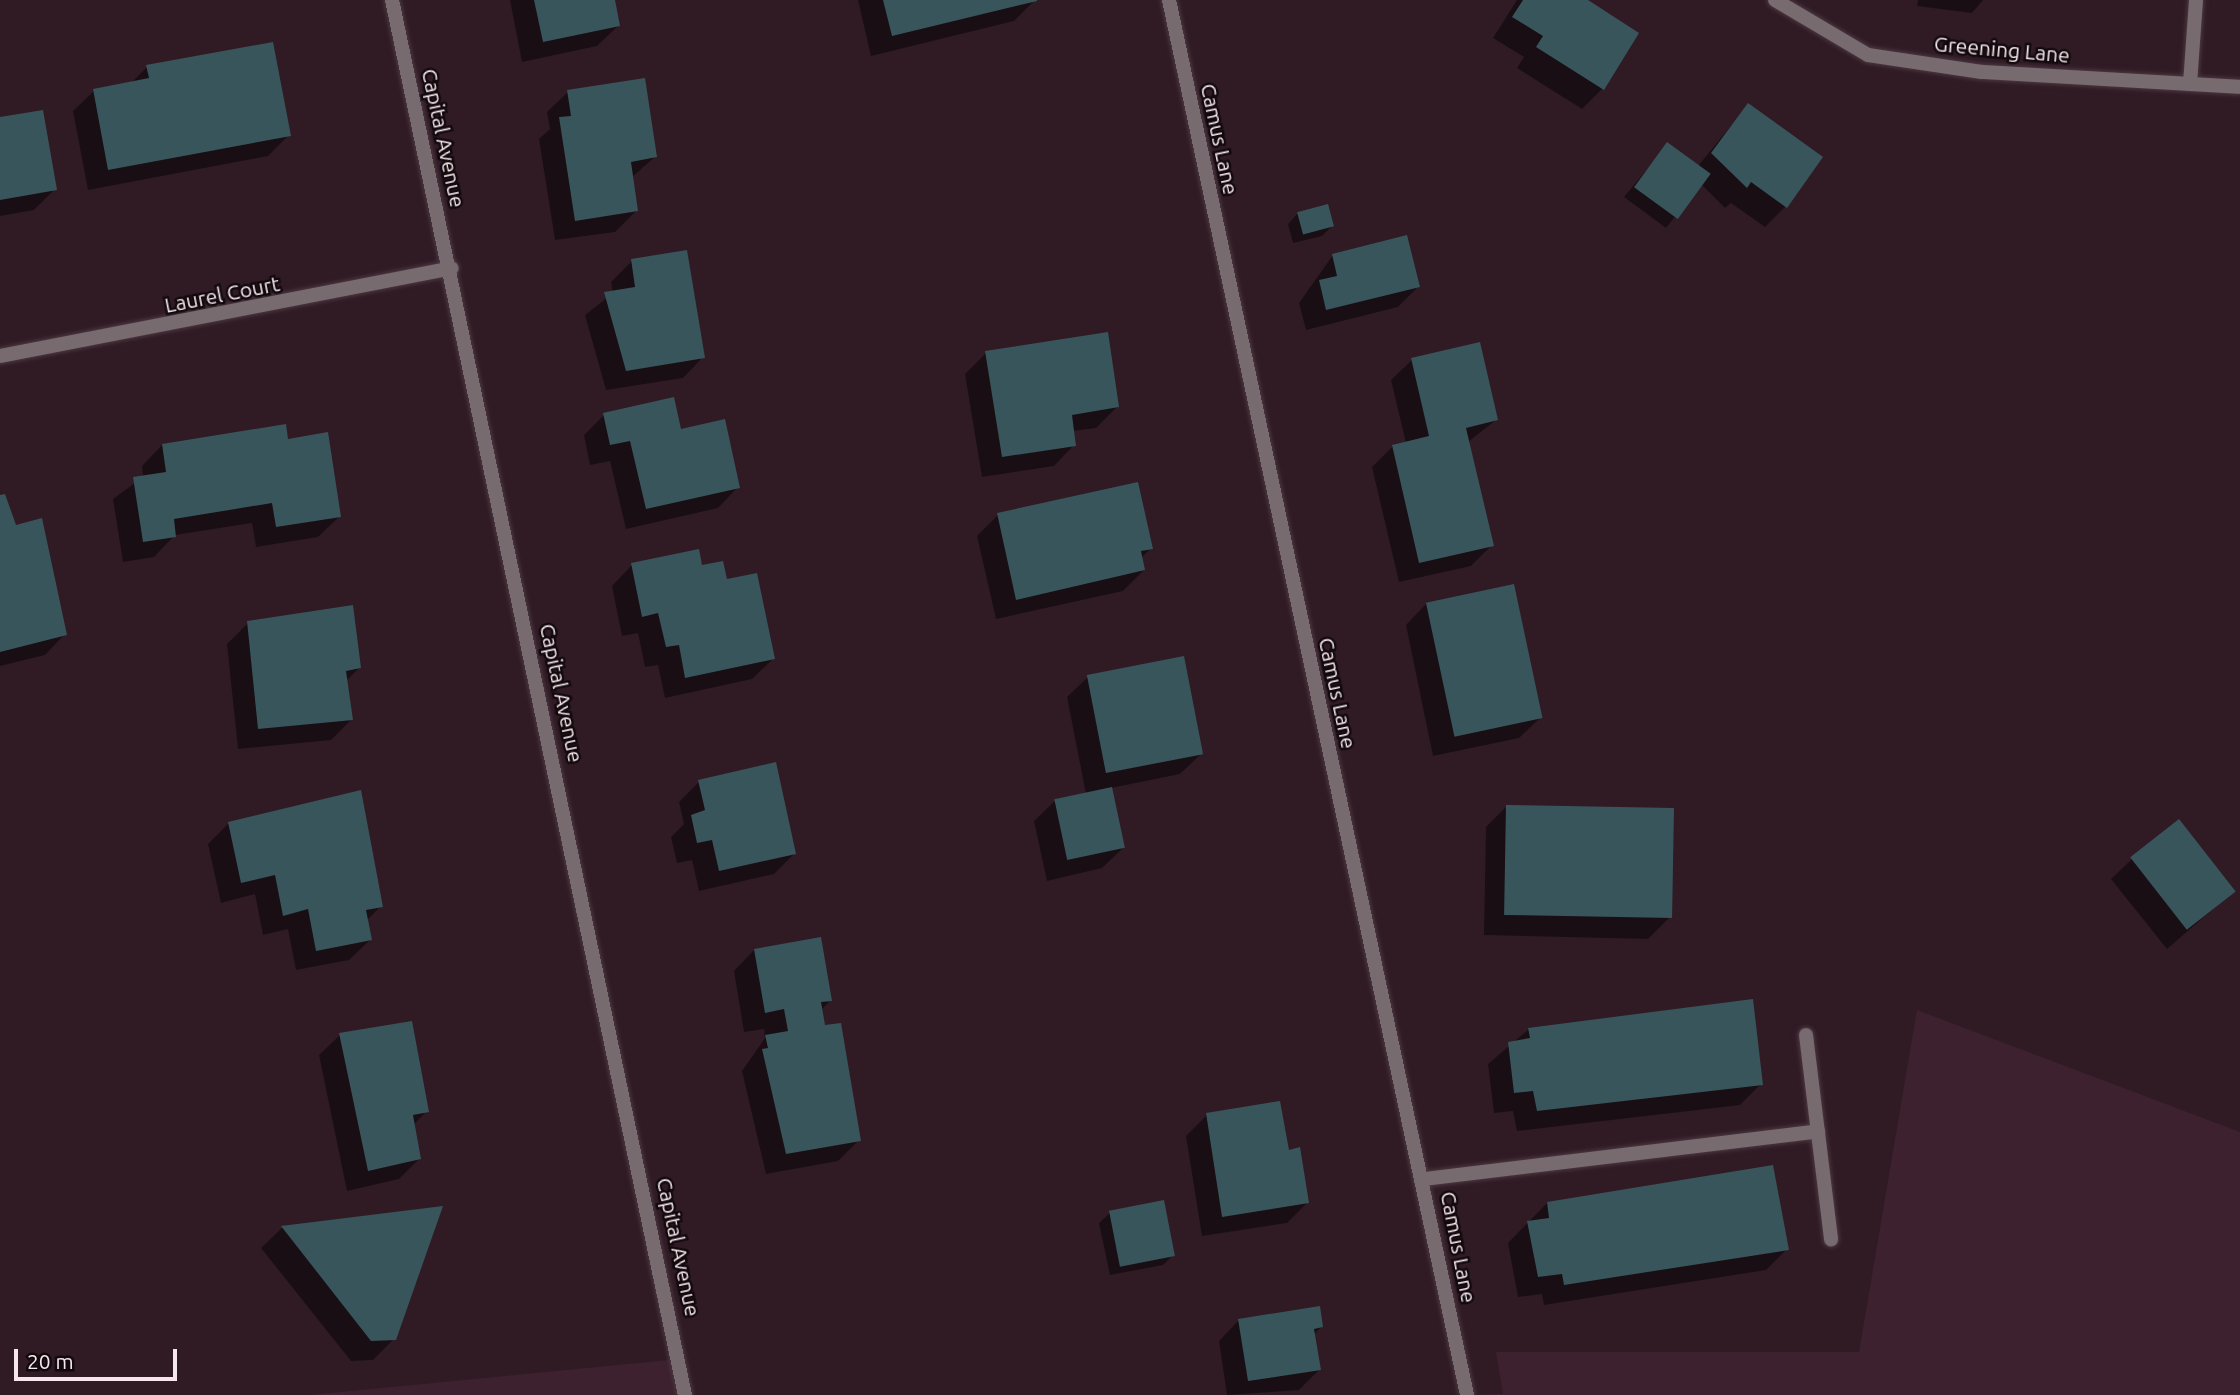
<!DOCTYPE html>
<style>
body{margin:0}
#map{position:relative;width:2240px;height:1395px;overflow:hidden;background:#301b25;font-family:Ubuntu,sans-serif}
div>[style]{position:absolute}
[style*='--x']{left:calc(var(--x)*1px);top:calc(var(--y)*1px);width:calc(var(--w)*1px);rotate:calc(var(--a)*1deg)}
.built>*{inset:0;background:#3d212e}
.shadow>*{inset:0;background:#0007}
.building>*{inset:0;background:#38555b;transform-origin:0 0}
.roads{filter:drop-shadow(0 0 2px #4c3841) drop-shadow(0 0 2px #4c3841)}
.service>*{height:14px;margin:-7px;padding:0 7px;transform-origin:7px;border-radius:7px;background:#776b70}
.minor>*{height:14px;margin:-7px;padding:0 7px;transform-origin:7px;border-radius:7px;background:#776b70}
span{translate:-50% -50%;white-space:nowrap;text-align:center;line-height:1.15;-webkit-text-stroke:5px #12090d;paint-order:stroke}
.street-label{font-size:21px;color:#f6e7ed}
.scale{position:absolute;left:14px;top:1349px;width:163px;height:32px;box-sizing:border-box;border:4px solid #f6e7ed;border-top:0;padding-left:9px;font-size:21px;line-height:24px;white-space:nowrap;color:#f6e7ed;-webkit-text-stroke:5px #12090d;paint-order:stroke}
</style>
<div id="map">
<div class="built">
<i style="clip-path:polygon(1917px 1010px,2240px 1132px,2240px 1395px,1452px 1395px,1503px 1394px,1496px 1352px,1859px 1352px)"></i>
<i style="clip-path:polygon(679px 1359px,685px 1395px,310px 1395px)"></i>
</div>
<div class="shadow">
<i style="clip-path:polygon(510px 0,613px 0,618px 26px,597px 46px,522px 62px)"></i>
<i style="clip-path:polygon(858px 0,1035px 0,1014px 21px,871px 56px)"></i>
<i style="clip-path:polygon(1517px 0,1585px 0,1602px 89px,1582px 109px,1517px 68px,1524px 57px,1493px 38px)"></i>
<i style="clip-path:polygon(1918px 0,1983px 0,1972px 13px,1917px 6px)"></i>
<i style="clip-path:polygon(147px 67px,289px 135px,268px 156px,88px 190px,73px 111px,94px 91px,130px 84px)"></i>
<i style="clip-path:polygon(568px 92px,655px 157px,631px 178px,636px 211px,615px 232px,555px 240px,539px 139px,550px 129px,547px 112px)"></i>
<i style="clip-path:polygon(1748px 105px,1785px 207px,1765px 227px,1731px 203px,1725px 208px,1701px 184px,1666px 228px,1624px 197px,1668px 144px,1698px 166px)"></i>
<i style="clip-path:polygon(0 119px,55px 189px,34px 210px,0 216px)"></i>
<i style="clip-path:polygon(1298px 213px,1332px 226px,1322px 236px,1293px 243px,1288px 224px)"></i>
<i style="clip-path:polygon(1333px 255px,1418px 287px,1398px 307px,1306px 330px,1299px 303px)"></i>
<i style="clip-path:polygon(632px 261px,703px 357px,683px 378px,606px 390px,585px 315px,613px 293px,611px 282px)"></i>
<i style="clip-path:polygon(986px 353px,1117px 407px,1096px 428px,1072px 431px,1074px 445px,1054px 466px,982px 477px,965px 374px)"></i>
<i style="clip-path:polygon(1412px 360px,1496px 420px,1468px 442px,1492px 545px,1471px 566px,1399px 582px,1372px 467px,1393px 446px,1406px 443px,1391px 380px)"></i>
<i style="clip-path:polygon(604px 415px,680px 431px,738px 487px,718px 508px,626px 529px,610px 461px,590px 465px,584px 435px)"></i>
<i style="clip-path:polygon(286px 441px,339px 517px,318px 537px,256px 547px,252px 523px,175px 535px,154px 557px,123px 562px,113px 499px,143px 477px,142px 466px,162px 445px)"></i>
<i style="clip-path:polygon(0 497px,65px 634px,45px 655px,0 666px)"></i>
<i style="clip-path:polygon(998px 515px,1151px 548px,1141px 558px,1144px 570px,1123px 591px,996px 619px,977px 536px)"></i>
<i style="clip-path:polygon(632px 565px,700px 567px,725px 581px,773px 659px,752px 679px,665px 698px,658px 665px,645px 667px,638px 633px,622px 636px,612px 586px)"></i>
<i style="clip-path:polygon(1426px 604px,1540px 718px,1519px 738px,1433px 756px,1406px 625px)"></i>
<i style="clip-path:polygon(248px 623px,360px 667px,346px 681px,352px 719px,331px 740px,238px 749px,227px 644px)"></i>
<i style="clip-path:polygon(1088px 677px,1201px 754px,1180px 774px,1111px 788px,1123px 848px,1102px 868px,1047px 881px,1034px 821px,1055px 801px,1086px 794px,1067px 697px)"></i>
<i style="clip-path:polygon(699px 782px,795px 853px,774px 874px,699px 891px,692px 860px,677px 863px,671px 837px,684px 824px,679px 802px)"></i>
<i style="clip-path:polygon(1507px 806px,1669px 918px,1648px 939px,1484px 935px,1486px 827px)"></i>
<i style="clip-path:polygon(229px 823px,381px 906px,366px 921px,370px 940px,349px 960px,296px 970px,288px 929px,263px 935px,255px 894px,221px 903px,208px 844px)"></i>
<i style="clip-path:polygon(2132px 859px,2234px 891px,2167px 949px,2111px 879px)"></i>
<i style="clip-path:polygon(754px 950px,831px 1000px,821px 1010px,824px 1027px,859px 1140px,838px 1161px,766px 1174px,742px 1071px,765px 1038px,764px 1029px,744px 1032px,734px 971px)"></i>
<i style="clip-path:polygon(1529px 1029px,1761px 1084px,1740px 1105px,1517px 1131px,1513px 1111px,1494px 1113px,1488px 1064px)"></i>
<i style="clip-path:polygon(340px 1035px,427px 1111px,413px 1125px,419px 1159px,399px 1179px,347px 1191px,319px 1055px)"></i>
<i style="clip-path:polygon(1207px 1115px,1287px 1152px,1308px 1202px,1287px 1223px,1202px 1236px,1186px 1136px)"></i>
<i style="clip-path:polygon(1547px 1203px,1787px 1249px,1766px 1270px,1544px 1305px,1542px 1294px,1518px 1297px,1508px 1243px)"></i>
<i style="clip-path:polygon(441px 1208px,394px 1339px,373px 1360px,351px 1361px,261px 1248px,282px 1228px)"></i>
<i style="clip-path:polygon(1110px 1213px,1173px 1255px,1163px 1265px,1110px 1275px,1099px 1223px)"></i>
<i style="clip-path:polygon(1239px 1320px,1321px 1327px,1314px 1334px,1319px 1370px,1299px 1390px,1227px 1395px,1219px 1341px)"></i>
</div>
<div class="building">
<i style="clip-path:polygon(534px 0,615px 0,620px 26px,543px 42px)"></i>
<i style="clip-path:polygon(883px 0,1037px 0,1037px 1px,892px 36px)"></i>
<i style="clip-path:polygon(1523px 0,1588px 0,1639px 33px,1604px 90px,1536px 47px,1543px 36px,1512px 17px)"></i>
<i style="clip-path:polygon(273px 42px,291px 136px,108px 170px,93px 89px,149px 78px,146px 65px)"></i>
<i style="clip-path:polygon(645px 78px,657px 157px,631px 162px,638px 211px,575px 221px,559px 117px,571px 116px,567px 90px)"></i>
<i style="clip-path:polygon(1748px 103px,1823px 157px,1787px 208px,1751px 182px,1747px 188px,1711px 153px)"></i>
<i style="clip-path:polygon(43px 110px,57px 190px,0 200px,0 117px)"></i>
<i style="left:1667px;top:142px;width:54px;height:56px;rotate:36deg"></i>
<i style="left:1328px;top:204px;width:23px;height:32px;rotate:75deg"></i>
<i style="clip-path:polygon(1407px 235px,1420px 287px,1326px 310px,1319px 280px,1337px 276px,1332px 254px)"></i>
<i style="clip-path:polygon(687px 250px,705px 358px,626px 371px,604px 292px,635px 287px,631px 259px)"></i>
<i style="clip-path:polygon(1108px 332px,1119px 407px,1072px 415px,1076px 446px,1002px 457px,985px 351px)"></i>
<i style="clip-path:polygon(1480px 342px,1498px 420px,1466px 428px,1494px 546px,1419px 563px,1392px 445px,1429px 436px,1411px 358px)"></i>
<i style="clip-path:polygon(674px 397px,681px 429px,725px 419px,740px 488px,646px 509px,630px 441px,610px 445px,603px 413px)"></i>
<i style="clip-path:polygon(286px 424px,288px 439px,328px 432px,341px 517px,276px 527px,272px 503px,174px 519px,176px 537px,143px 542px,133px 477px,166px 472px,162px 444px)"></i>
<i style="clip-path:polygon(1138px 482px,1153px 549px,1141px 551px,1145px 570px,1016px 600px,997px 513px)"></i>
<i style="clip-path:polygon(5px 494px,16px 525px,42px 518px,67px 635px,0 652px,0 495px)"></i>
<i style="clip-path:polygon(699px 549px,702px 565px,723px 561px,727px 579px,757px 573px,775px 659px,685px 678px,679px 645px,666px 647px,658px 613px,642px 617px,631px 563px)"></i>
<i style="left:1514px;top:584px;width:137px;height:90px;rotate:78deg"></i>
<i style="clip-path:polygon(353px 605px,361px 668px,346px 671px,353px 720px,258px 729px,247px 621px)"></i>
<i style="left:1184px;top:656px;width:100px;height:99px;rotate:79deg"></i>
<i style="clip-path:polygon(776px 762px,796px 854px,719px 871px,712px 840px,697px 843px,691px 815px,705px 810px,698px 780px)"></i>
<i style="left:1112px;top:787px;width:62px;height:59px;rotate:78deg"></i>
<i style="clip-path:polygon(361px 790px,383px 907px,366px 910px,372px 940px,316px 951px,308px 909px,283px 916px,275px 875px,241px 883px,228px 822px)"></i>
<i style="left:1506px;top:805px;width:168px;height:110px;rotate:1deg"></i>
<i style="left:2179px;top:819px;width:92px;height:62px;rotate:52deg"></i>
<i style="clip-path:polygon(821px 937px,832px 1001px,821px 1002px,825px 1025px,841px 1023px,861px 1141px,786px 1154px,762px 1049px,768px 1048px,765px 1035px,788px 1031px,784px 1009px,765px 1013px,754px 949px)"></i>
<i style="clip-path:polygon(1753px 999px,1763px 1085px,1537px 1111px,1533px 1091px,1514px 1093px,1508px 1042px,1530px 1038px,1528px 1028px)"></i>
<i style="clip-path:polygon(412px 1021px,429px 1112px,413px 1115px,421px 1159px,368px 1171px,339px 1033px)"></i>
<i style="clip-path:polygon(1280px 1101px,1289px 1150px,1300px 1147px,1309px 1203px,1222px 1217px,1206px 1113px)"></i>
<i style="clip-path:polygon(1773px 1165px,1789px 1250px,1564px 1285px,1562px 1274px,1538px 1277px,1527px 1221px,1549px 1218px,1547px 1202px)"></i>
<i style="left:1164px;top:1200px;width:57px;height:56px;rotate:79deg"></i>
<i style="clip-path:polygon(443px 1206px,396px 1340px,371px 1341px,281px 1226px)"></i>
<i style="clip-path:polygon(1320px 1306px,1323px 1327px,1314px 1329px,1321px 1370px,1248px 1381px,1238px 1319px)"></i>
</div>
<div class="roads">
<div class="service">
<i style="--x:1806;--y:1035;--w:206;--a:83"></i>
<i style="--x:1424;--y:1179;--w:397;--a:-6.9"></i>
</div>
<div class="minor">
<i style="--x:392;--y:0;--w:1425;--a:78.14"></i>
<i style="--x:1169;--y:0;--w:1426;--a:77.94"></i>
<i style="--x:1775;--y:0;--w:108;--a:30.6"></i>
<i style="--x:1868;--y:55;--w:115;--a:8.5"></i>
<i style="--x:1982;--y:72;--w:258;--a:3.3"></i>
<i style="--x:2190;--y:84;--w:84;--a:-85.9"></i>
<i style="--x:0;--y:356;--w:460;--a:-11"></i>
</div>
</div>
<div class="street-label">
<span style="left:2002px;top:49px;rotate:5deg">Greening Lane</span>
<span style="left:444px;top:138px;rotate:78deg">Capital Avenue</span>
<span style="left:1220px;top:139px;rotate:78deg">Camus Lane</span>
<span style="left:222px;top:294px;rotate:-11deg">Laurel Court</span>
<span style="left:562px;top:693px;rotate:78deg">Capital Avenue</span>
<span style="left:1338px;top:693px;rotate:78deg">Camus Lane</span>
<span style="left:679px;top:1247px;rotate:78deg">Capital Avenue</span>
<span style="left:1459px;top:1247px;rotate:79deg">Camus Lane</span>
</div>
<div class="scale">20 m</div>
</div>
